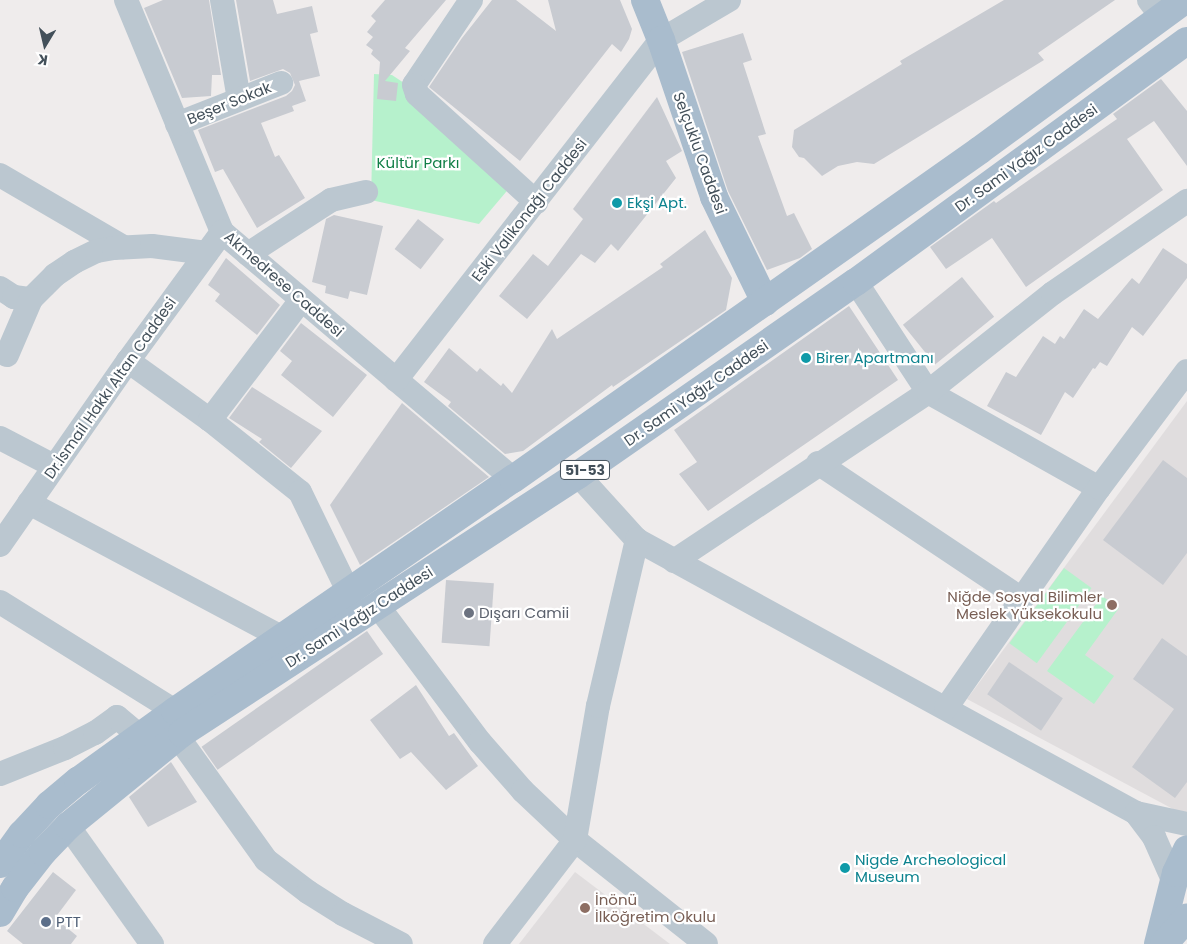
<!DOCTYPE html>
<meta charset="utf-8">
<style>
body{margin:0}
#map{position:relative;width:1187px;height:944px;overflow:hidden;background:#efecec;font-family:Poppins,sans-serif}
div>[style]{position:absolute}
[style*='--x']{left:calc(var(--x)*1px);top:calc(var(--y)*1px);width:calc(var(--w)*1px);rotate:calc(var(--a)*1deg)}
.education>*{inset:0;background:#e0ddde}
.green>*{inset:0;background:#b6f1cc;transform-origin:0 0}
.building>*{inset:0;background:#c8cbd1;transform-origin:0 0}
.minor>*{height:24px;margin:-12px;padding:0 12px;transform-origin:12px;border-radius:12px;background:#bbc7d0}
.major>*{height:28px;margin:-14px;padding:0 14px;transform-origin:14px;border-radius:14px;background:#a9bccd}
.dots>*{width:14px;height:14px;translate:-50% -50%;box-sizing:border-box;border:2px solid #fff;border-radius:50%}
span{translate:-50% -50%;white-space:nowrap;text-align:center;line-height:1.15;-webkit-text-stroke:4.5px #fff;paint-order:stroke}
.shield-label span{padding:1px 4px;background:#fff;border:1px solid;border-radius:4px;-webkit-text-stroke-width:0}
.shield-label{font-size:14px;color:#43505a;font-weight:700}
.street-label{font-size:15px;color:#43505a}
.park-label{font-size:15px;color:#117f47}
.culture-label{font-size:15px;color:#0d838f}
.left{translate:0 -50%;text-align:left}
.education-label{font-size:15px;color:#785e54}
.right{translate:-100% -50%;text-align:right}
.worship-label{font-size:15px;color:#5b616d}
.service-label{font-size:15px;color:#4e5e75}
.north{position:absolute;left:20px;top:20px;width:50px;height:50px;-webkit-text-stroke:4px #fff;paint-order:stroke;rotate:189deg;font-size:14px;font-weight:700;line-height:20px;text-align:center;color:#43505a}
.north::after{content:'';display:block;margin:auto;width:18px;height:22px;background:#43505a;clip-path:polygon(50% 0,100% 100%,50% 72%,0 100%)}
</style>
<div id="map">
<div class="education">
<i style="clip-path:polygon(1187px 401px,1187px 816px,1186px 816px,967px 699px)"></i>
<i style="clip-path:polygon(575px 872px,670px 944px,519px 944px)"></i>
</div>
<div class="green">
<i style="clip-path:polygon(374px 74px,392px 75px,410px 87px,512px 185px,479px 224px,371px 200px)"></i>
<i style="left:1064px;top:568px;width:34px;height:93px;rotate:36deg"></i>
<i style="clip-path:polygon(1102px 596px,1119px 608px,1085px 655px,1114px 676px,1094px 704px,1047px 671px)"></i>
</div>
<div class="building">
<i style="clip-path:polygon(163px 0,209px 0,221px 75px,212px 75px,211px 96px,182px 98px,144px 8px)"></i>
<i style="clip-path:polygon(236px 0,273px 0,277px 14px,312px 6px,318px 32px,310px 34px,320px 76px,299px 81px,306px 101px,292px 106px,294px 111px,261px 123px,275px 157px,279px 155px,305px 198px,257px 228px,223px 169px,215px 172px,198px 130px,286px 96px,292px 91px,295px 85px,290px 73px,283px 69px,250px 81px)"></i>
<i style="clip-path:polygon(385px 0,446px 0,405px 48px,410px 51px,385px 81px,398px 83px,396px 101px,377px 99px,380px 62px,371px 54px,373px 50px,366px 45px,373px 37px,367px 32px,376px 21px,371px 16px)"></i>
<i style="clip-path:polygon(492px 0,516px 0,556px 31px,548px 0,620px 0,632px 29px,629px 39px,621px 52px,612px 44px,520px 161px,429px 87px,462px 38px)"></i>
<i style="clip-path:polygon(1004px 0,1115px 0,1038px 53px,1044px 60px,874px 164px,857px 162px,838px 166px,822px 176px,804px 158px,799px 157px,792px 147px,794px 130px,902px 64px,900px 61px)"></i>
<i style="clip-path:polygon(743px 33px,752px 60px,743px 63px,766px 134px,758px 136px,787px 216px,794px 213px,812px 249px,800px 258px,767px 270px,728px 191px,682px 52px)"></i>
<i style="clip-path:polygon(1161px 79px,1187px 111px,1187px 166px,1154px 121px,1127px 139px,1163px 190px,1026px 287px,992px 238px,946px 269px,930px 247px,994px 201px,996px 203px,1117px 119px,1113px 114px)"></i>
<i style="clip-path:polygon(657px 97px,682px 151px,666px 161px,676px 178px,618px 251px,611px 244px,595px 263px,581px 254px,527px 319px,499px 296px,533px 254px,548px 266px,583px 219px,573px 209px)"></i>
<i style="clip-path:polygon(334px 215px,383px 226px,367px 295px,350px 291px,348px 299px,325px 293px,326px 286px,312px 282px,326px 219px)"></i>
<i style="left:418px;top:219px;width:33px;height:38px;rotate:38deg"></i>
<i style="clip-path:polygon(705px 230px,732px 278px,726px 310px,613px 387px,612px 385px,523px 451px,505px 454px,448px 406px,451px 402px,424px 382px,449px 348px,477px 372px,480px 368px,501px 386px,503px 383px,512px 393px,552px 329px,557px 339px,663px 267px,660px 264px)"></i>
<i style="clip-path:polygon(1163px 248px,1187px 264px,1187px 278px,1143px 336px,1132px 327px,1107px 366px,1100px 362px,1095px 369px,1093px 368px,1073px 398px,1065px 392px,1041px 435px,987px 406px,1006px 372px,1016px 377px,1043px 336px,1055px 344px,1060px 336px,1064px 339px,1084px 309px,1098px 319px,1132px 278px,1139px 284px)"></i>
<i style="clip-path:polygon(226px 258px,280px 305px,257px 335px,215px 301px,220px 294px,208px 285px)"></i>
<i style="left:962px;top:277px;width:51px;height:76px;rotate:51deg"></i>
<i style="clip-path:polygon(849px 306px,898px 380px,708px 511px,679px 474px,697px 462px,674px 430px)"></i>
<i style="clip-path:polygon(301px 323px,367px 375px,333px 417px,281px 375px,292px 361px,280px 351px)"></i>
<i style="clip-path:polygon(252px 387px,322px 431px,291px 468px,259px 442px,262px 439px,229px 418px)"></i>
<i style="clip-path:polygon(402px 403px,489px 477px,360px 565px,330px 505px)"></i>
<i style="clip-path:polygon(1163px 460px,1187px 478px,1187px 553px,1163px 585px,1103px 540px)"></i>
<i style="left:446px;top:580px;width:48px;height:63px;rotate:4deg"></i>
<i style="left:367px;top:631px;width:28px;height:202px;rotate:55deg"></i>
<i style="clip-path:polygon(1162px 638px,1187px 656px,1187px 782px,1175px 798px,1132px 767px,1174px 709px,1133px 679px)"></i>
<i style="left:1009px;top:662px;width:65px;height:39px;rotate:34deg"></i>
<i style="clip-path:polygon(416px 685px,449px 736px,454px 733px,478px 766px,446px 790px,411px 752px,400px 759px,370px 720px)"></i>
<i style="clip-path:polygon(171px 762px,197px 802px,148px 827px,129px 797px)"></i>
<i style="clip-path:polygon(53px 872px,76px 890px,55px 918px,77px 936px,71px 944px,23px 944px,7px 931px)"></i>
</div>
<div class="minor">
<i style="--x:126;--y:0;--w:251;--a:67.5"></i>
<i style="--x:222;--y:232;--w:382;--a:40.3"></i>
<i style="--x:222;--y:0;--w:100;--a:80.3"></i>
<i style="--x:471;--y:0;--w:102;--a:123.8"></i>
<i style="--x:414;--y:85;--w:9;--a:72"></i>
<i style="--x:417;--y:94;--w:161;--a:42.2"></i>
<i style="--x:1149;--y:0;--w:21;--a:53"></i>
<i style="--x:177;--y:124;--w:112;--a:-21.5"></i>
<i style="--x:0;--y:175;--w:143;--a:30.3"></i>
<i style="--x:248;--y:254;--w:99;--a:-33"></i>
<i style="--x:331;--y:200;--w:36;--a:-13"></i>
<i style="--x:856;--y:282;--w:131;--a:56.8"></i>
<i style="--x:928;--y:392;--w:196;--a:29.3"></i>
<i style="--x:0;--y:288;--w:17;--a:33"></i>
<i style="--x:14;--y:297;--w:17;--a:7"></i>
<i style="--x:31;--y:299;--w:34;--a:-45"></i>
<i style="--x:55;--y:275;--w:23;--a:-34"></i>
<i style="--x:74;--y:262;--w:25;--a:-26"></i>
<i style="--x:97;--y:251;--w:17;--a:-10"></i>
<i style="--x:114;--y:248;--w:38;--a:-3"></i>
<i style="--x:152;--y:246;--w:55;--a:7.3"></i>
<i style="--x:7;--y:355;--w:61;--a:-66.8"></i>
<i style="--x:128;--y:361;--w:101;--a:35.7"></i>
<i style="--x:210;--y:420;--w:115;--a:38.7"></i>
<i style="--x:300;--y:492;--w:112;--a:64.1"></i>
<i style="--x:396;--y:380;--w:431;--a:-52.1"></i>
<i style="--x:661;--y:40;--w:79;--a:-30.5"></i>
<i style="--x:210;--y:420;--w:151;--a:-52.8"></i>
<i style="--x:0;--y:438;--w:61;--a:27.4"></i>
<i style="--x:818;--y:463;--w:245;--a:33.7"></i>
<i style="--x:578;--y:475;--w:88;--a:47.8"></i>
<i style="--x:637;--y:540;--w:569;--a:28.68"></i>
<i style="--x:1136;--y:813;--w:52;--a:12.2"></i>
<i style="--x:29;--y:503;--w:288;--a:28"></i>
<i style="--x:0;--y:545;--w:224;--a:-55.2"></i>
<i style="--x:128;--y:361;--w:160;--a:-53.9"></i>
<i style="--x:674;--y:561;--w:305;--a:-33.6"></i>
<i style="--x:928;--y:392;--w:159;--a:-38.4"></i>
<i style="--x:1053;--y:293;--w:163;--a:-34.5"></i>
<i style="--x:0;--y:602;--w:206;--a:31.9"></i>
<i style="--x:377;--y:605;--w:171;--a:53.1"></i>
<i style="--x:480;--y:742;--w:65;--a:48.7"></i>
<i style="--x:523;--y:791;--w:71;--a:43.3"></i>
<i style="--x:575;--y:840;--w:167;--a:38.4"></i>
<i style="--x:946;--y:708;--w:268;--a:-55.2"></i>
<i style="--x:1099;--y:488;--w:146;--a:-53.1"></i>
<i style="--x:178;--y:737;--w:151;--a:54.4"></i>
<i style="--x:266;--y:860;--w:53;--a:37.3"></i>
<i style="--x:308;--y:892;--w:41;--a:32.2"></i>
<i style="--x:343;--y:914;--w:65;--a:27.3"></i>
<i style="--x:0;--y:774;--w:70;--a:-21.8"></i>
<i style="--x:65;--y:748;--w:34;--a:-27"></i>
<i style="--x:95;--y:733;--w:27;--a:-36"></i>
<i style="--x:117;--y:717;--w:30;--a:40"></i>
<i style="--x:1136;--y:813;--w:30;--a:53"></i>
<i style="--x:1154;--y:837;--w:49;--a:66"></i>
<i style="--x:68;--y:826;--w:145;--a:54.6"></i>
<i style="--x:495;--y:944;--w:131;--a:-52.4"></i>
<i style="--x:575;--y:840;--w:136;--a:-80.3"></i>
<i style="--x:598;--y:706;--w:171;--a:-76.8"></i>
</div>
<div class="major">
<i style="--x:645;--y:0;--w:43;--a:68.2"></i>
<i style="--x:661;--y:40;--w:166;--a:71.3"></i>
<i style="--x:714;--y:197;--w:117;--a:64.1"></i>
<i style="--x:0;--y:864;--w:37;--a:-54"></i>
<i style="--x:22;--y:834;--w:40;--a:-47"></i>
<i style="--x:49;--y:805;--w:38;--a:-40"></i>
<i style="--x:78;--y:781;--w:120;--a:-35.8"></i>
<i style="--x:175;--y:711;--w:410;--a:-34.5"></i>
<i style="--x:513;--y:479;--w:571;--a:-35.16"></i>
<i style="--x:980;--y:150;--w:254;--a:-36.2"></i>
<i style="--x:0;--y:913;--w:29;--a:-59"></i>
<i style="--x:15;--y:888;--w:46;--a:-52.1"></i>
<i style="--x:43;--y:852;--w:36;--a:-46"></i>
<i style="--x:68;--y:826;--w:147;--a:-39.2"></i>
<i style="--x:182;--y:733;--w:473;--a:-33.1"></i>
<i style="--x:578;--y:475;--w:338;--a:-34.8"></i>
<i style="--x:856;--y:282;--w:409;--a:-36.1"></i>
<i style="--x:1158;--y:944;--w:73;--a:-75.8"></i>
<i style="--x:1176;--y:873;--w:26;--a:-65"></i>
<i style="--x:1164;--y:944;--w:35;--a:-49"></i>
</div>
<div class="dots">
<i style="left:617px;top:203px;background:#0f9aa8"></i>
<i style="left:806px;top:358px;background:#0f9aa8"></i>
<i style="left:1112px;top:605px;background:#8d6e63"></i>
<i style="left:469px;top:613px;background:#6b7280"></i>
<i style="left:845px;top:868px;background:#0f9aa8"></i>
<i style="left:585px;top:908px;background:#8d6e63"></i>
<i style="left:46px;top:922px;background:#5c6f8a"></i>
</div>
<div class="shield-label">
<span style="left:585px;top:470px">51-53</span>
</div>
<div class="street-label">
<span style="left:229px;top:103px;rotate:-22deg">Beşer Sokak</span>
<span style="left:700px;top:153px;rotate:70deg">Selçuklu Caddesi</span>
<span style="left:1026px;top:158px;rotate:-36deg">Dr. Sami Yağız Caddesi</span>
<span style="left:529px;top:210px;rotate:-52deg">Eski Valikonağı Caddesi</span>
<span style="left:284px;top:284px;rotate:41deg">Akmedrese Caddesi</span>
<span style="left:110px;top:388px;rotate:-55deg">Dr.İsmail Hakkı Altan Caddesi</span>
<span style="left:696px;top:393px;rotate:-35deg">Dr. Sami Yağız Caddesi</span>
<span style="left:359px;top:617px;rotate:-33deg">Dr. Sami Yağız Caddesi</span>
</div>
<div class="park-label">
<span style="left:418px;top:163px">Kültür Parkı</span>
</div>
<div class="culture-label">
<span class="left" style="left:627px;top:203px">Ekşi Apt.</span>
<span class="left" style="left:816px;top:358px">Birer Apartmanı</span>
<span class="left" style="left:855px;top:868px">Nigde Archeological<br>Museum</span>
</div>
<div class="education-label">
<span class="right" style="left:1102px;top:605px">Niğde Sosyal Bilimler<br>Meslek Yüksekokulu</span>
<span class="left" style="left:595px;top:908px">İnönü<br>İlköğretim Okulu</span>
</div>
<div class="worship-label">
<span class="left" style="left:479px;top:613px">Dışarı Camii</span>
</div>
<div class="service-label">
<span class="left" style="left:56px;top:922px">PTT</span>
</div>
<div class="north">K</div>
</div>
